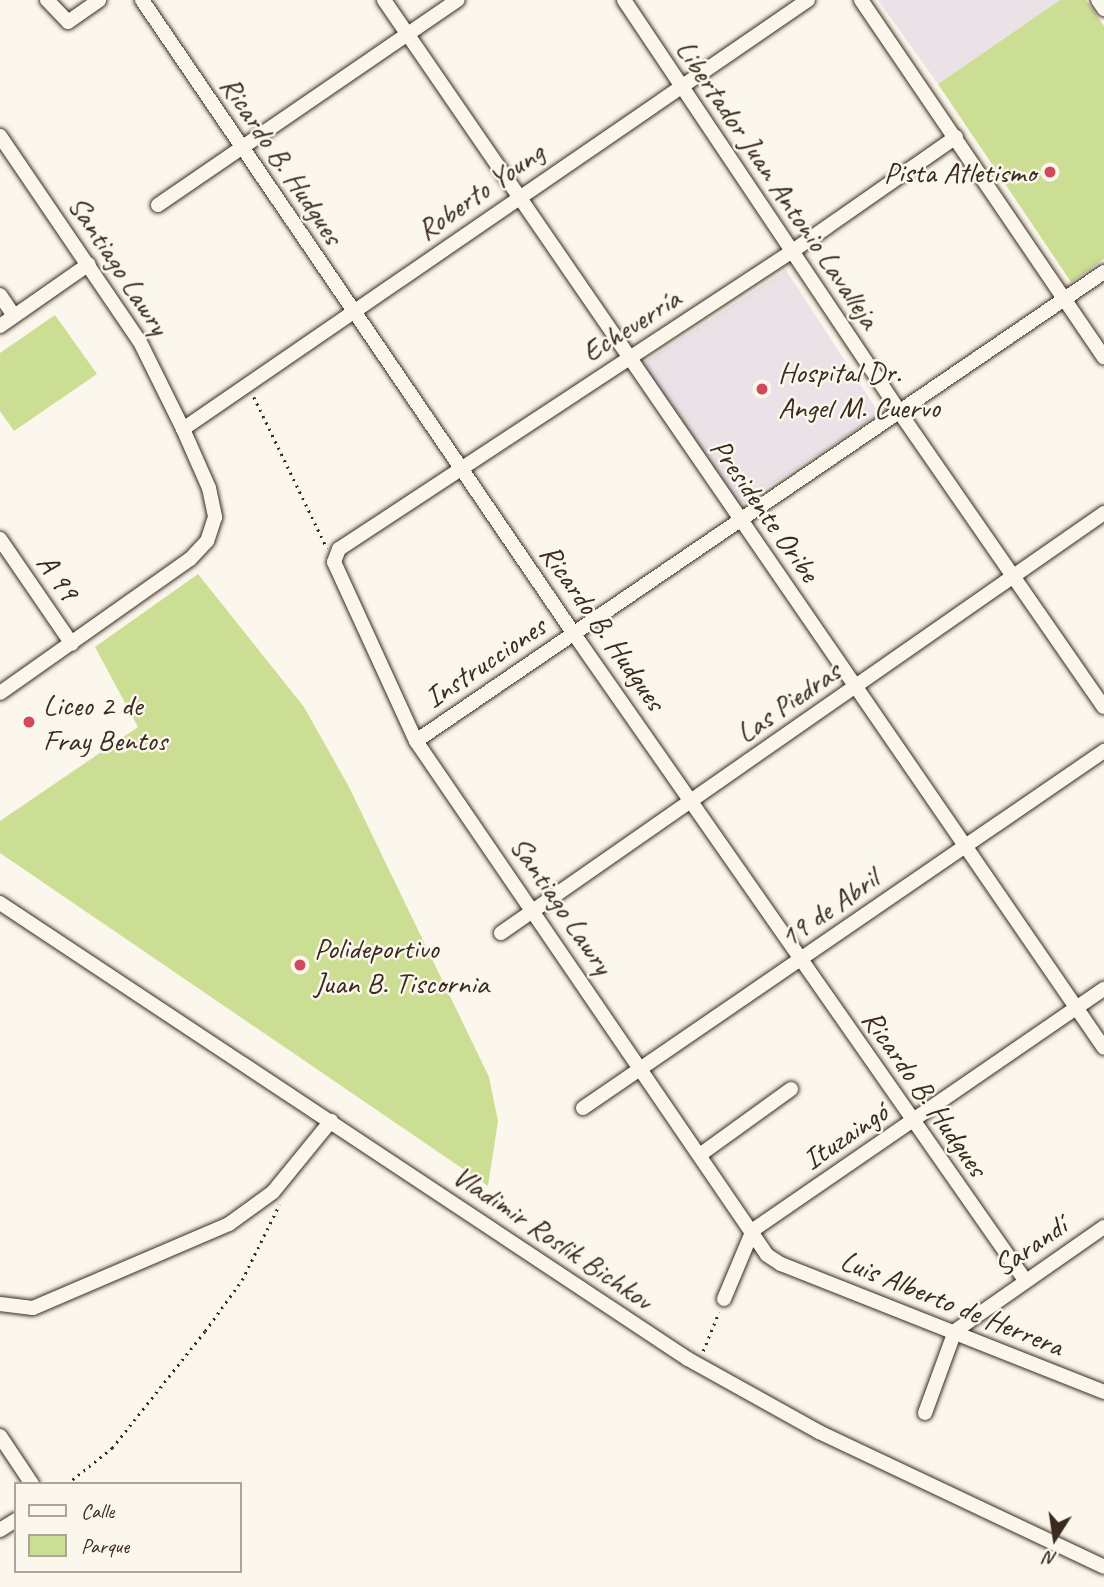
<!DOCTYPE html>
<meta charset="utf-8">
<style>
body{margin:0}
#map{position:relative;width:1104px;height:1587px;overflow:hidden;background:#fbf7ec;font-family:Caveat,sans-serif}
div>[style]{position:absolute}
[style*='--x']{left:calc(var(--x)*1px);top:calc(var(--y)*1px);width:calc(var(--w)*1px);rotate:calc(var(--a)*1deg)}
.built>*{inset:0;background:#ebe2e8;transform-origin:0 0}
.green>*{inset:0;background:#ccde93}
.path>*{height:2.5px;margin-top:-1.25px;transform-origin:0;background:repeating-linear-gradient(90deg,#3b2a1e 0 2px,transparent 0 7px)}
.roads{filter:drop-shadow(0 0 2px #3b2a1e) drop-shadow(0 0 2px #3b2a1e)}
.minor>*{height:14px;margin:-7px;padding:0 7px;transform-origin:7px;border-radius:7px;background:#fbf7ec}
.dots>*{width:19px;height:19px;translate:-50% -50%;box-sizing:border-box;border:4px solid #fbf7ec;border-radius:50%}
span{translate:-50% -50%;white-space:nowrap;text-align:center;line-height:1.15;-webkit-text-stroke:5px #fbf7ec;paint-order:stroke}
.street-label{font-size:30px;color:#3b2a1e}
.poi-label{font-size:30px;color:#3b2a1e}
.right{translate:-100% -50%;text-align:right}
.left{translate:0 -50%;text-align:left}
.legend{position:absolute;left:14px;top:1482px;width:228px;height:91px;box-sizing:border-box;background:#fbf7ec;border:2px solid #aea59a;margin:0;padding:9px 12px;list-style:none;font-size:21px;color:#3b2a1e}
.legend li{display:flex;align-items:center;gap:14px;height:35px}
.legend b{width:35px;border:2px solid #aea59a}
.north{position:absolute;left:1020px;top:1503px;width:70px;height:70px;-webkit-text-stroke:5px #fbf7ec;paint-order:stroke;rotate:192deg;font-size:19px;font-weight:700;line-height:28px;text-align:center;color:#3b2a1e}
.north::after{content:'';display:block;margin:auto;width:24px;height:32px;background:#3b2a1e;clip-path:polygon(50% 0,100% 100%,50% 72%,0 100%)}
</style>
<div id="map">
<div class="built">
<i style="clip-path:polygon(878px 0,1060px 0,938px 84px)"></i>
<i style="left:786px;top:270px;width:172px;height:171px;rotate:57deg"></i>
</div>
<div class="green">
<i style="clip-path:polygon(1060px 0,1086px 0,1104px 26px,1104px 259px,1071px 282px,938px 84px)"></i>
<i style="clip-path:polygon(55px 315px,97px 374px,14px 431px,0 411px,0 353px)"></i>
<i style="clip-path:polygon(198px 574px,304px 707px,349px 787px,489px 1077px,498px 1121px,488px 1186px,0 853px,0 821px,138px 727px,95px 647px)"></i>
</div>
<div class="path">
<i style="--x:254;--y:397;--w:168;--a:64.2"></i>
<i style="--x:703;--y:1351;--w:42;--a:-67.7"></i>
<i style="--x:67;--y:1484;--w:58;--a:-38.7"></i>
<i style="--x:112;--y:1448;--w:149;--a:-51.5"></i>
<i style="--x:205;--y:1331;--w:63;--a:-54"></i>
<i style="--x:242;--y:1280;--w:84;--a:-63.7"></i>
</div>
<div class="roads">
<div class="minor">
<i style="--x:47;--y:0;--w:30;--a:46"></i>
<i style="--x:68;--y:22;--w:38;--a:-35"></i>
<i style="--x:142;--y:0;--w:767;--a:55.73"></i>
<i style="--x:574;--y:634;--w:788;--a:55.08"></i>
<i style="--x:384;--y:0;--w:1271;--a:55.51"></i>
<i style="--x:624;--y:0;--w:493;--a:56.2"></i>
<i style="--x:898;--y:410;--w:361;--a:55.3"></i>
<i style="--x:861;--y:0;--w:432;--a:55.8"></i>
<i style="--x:1098;--y:0;--w:11;--a:56"></i>
<i style="--x:0;--y:136;--w:249;--a:55.8"></i>
<i style="--x:140;--y:342;--w:97;--a:63.7"></i>
<i style="--x:183;--y:429;--w:64;--a:66.2"></i>
<i style="--x:209;--y:488;--w:30;--a:78"></i>
<i style="--x:215;--y:517;--w:25;--a:108"></i>
<i style="--x:207;--y:541;--w:25;--a:133"></i>
<i style="--x:190;--y:559;--w:232;--a:144.8"></i>
<i style="--x:956;--y:137;--w:201;--a:145.1"></i>
<i style="--x:791;--y:252;--w:541;--a:146.69"></i>
<i style="--x:339;--y:549;--w:14;--a:111"></i>
<i style="--x:334;--y:562;--w:197;--a:65.4"></i>
<i style="--x:416;--y:741;--w:622;--a:55.67"></i>
<i style="--x:767;--y:1255;--w:17;--a:33"></i>
<i style="--x:781;--y:1264;--w:347;--a:21.6"></i>
<i style="--x:158;--y:205;--w:363;--a:-34.4"></i>
<i style="--x:0;--y:295;--w:25;--a:56"></i>
<i style="--x:0;--y:326;--w:108;--a:-34.9"></i>
<i style="--x:183;--y:429;--w:758;--a:-34.47"></i>
<i style="--x:0;--y:539;--w:127;--a:55.6"></i>
<i style="--x:416;--y:741;--w:833;--a:-34.28"></i>
<i style="--x:0;--y:903;--w:825;--a:33.54"></i>
<i style="--x:688;--y:1359;--w:150;--a:29.1"></i>
<i style="--x:819;--y:1432;--w:315;--a:25.3"></i>
<i style="--x:501;--y:933;--w:735;--a:-34.86"></i>
<i style="--x:583;--y:1108;--w:632;--a:-34.42"></i>
<i style="--x:701;--y:1154;--w:111;--a:-35.8"></i>
<i style="--x:724;--y:1299;--w:75;--a:-67.2"></i>
<i style="--x:753;--y:1230;--w:426;--a:-34.5"></i>
<i style="--x:0;--y:1304;--w:33;--a:7"></i>
<i style="--x:33;--y:1308;--w:213;--a:-23.2"></i>
<i style="--x:229;--y:1224;--w:54;--a:-36"></i>
<i style="--x:273;--y:1192;--w:92;--a:-50.8"></i>
<i style="--x:925;--y:1413;--w:87;--a:-69.9"></i>
<i style="--x:955;--y:1331;--w:182;--a:-34.9"></i>
<i style="--x:0;--y:1436;--w:58;--a:56.3"></i>
<i style="--x:0;--y:1530;--w:19;--a:-32"></i>
</div>
</div>
<div class="dots">
<i style="left:1050px;top:172px;background:#d1495b"></i>
<i style="left:762px;top:389px;background:#d1495b"></i>
<i style="left:29px;top:722px;background:#d1495b"></i>
<i style="left:300px;top:965px;background:#d1495b"></i>
</div>
<div class="street-label">
<span style="left:282px;top:160px;rotate:56deg">Ricardo B. Hudgues</span>
<span style="left:778px;top:184px;rotate:56deg">Libertador Juan Antonio Lavalleja</span>
<span style="left:480px;top:191px;rotate:-35deg">Roberto Young</span>
<span style="left:119px;top:265px;rotate:57deg">Santiago Lawry</span>
<span style="left:631px;top:325px;rotate:-33deg">Echeverría</span>
<span style="left:765px;top:510px;rotate:55deg">Presidente Oribe</span>
<span style="left:58px;top:577px;rotate:55deg">A 99</span>
<span style="left:603px;top:627px;rotate:55deg">Ricardo B. Hudgues</span>
<span style="left:485px;top:662px;rotate:-34deg">Instrucciones</span>
<span style="left:788px;top:702px;rotate:-35deg">Las Piedras</span>
<span style="left:562px;top:905px;rotate:56deg">Santiago Lawry</span>
<span style="left:829px;top:908px;rotate:-35deg">19 de Abril</span>
<span style="left:925px;top:1093px;rotate:55deg">Ricardo B. Hudgues</span>
<span style="left:845px;top:1136px;rotate:-34deg">Ituzaingó</span>
<span style="left:553px;top:1237px;rotate:34deg">Vladimir Roslik Bichkov</span>
<span style="left:1030px;top:1246px;rotate:-35deg">Sarandí</span>
<span style="left:952px;top:1303px;rotate:22deg">Luis Alberto de Herrera</span>
</div>
<div class="poi-label">
<span class="right" style="left:1036px;top:172px">Pista Atletismo</span>
<span class="left" style="left:778px;top:389px">Hospital Dr.<br>Angel M. Cuervo</span>
<span class="left" style="left:43px;top:722px">Liceo 2 de<br>Fray Bentos</span>
<span class="left" style="left:314px;top:965px">Polideportivo<br>Juan B. Tiscornia</span>
</div>
<ul class="legend">
<li><b style="height:9px;background:#fbf7ec"></b>Calle</li>
<li><b style="height:19px;background:#ccde93"></b>Parque</li>
</ul>
<div class="north">N</div>
</div>
